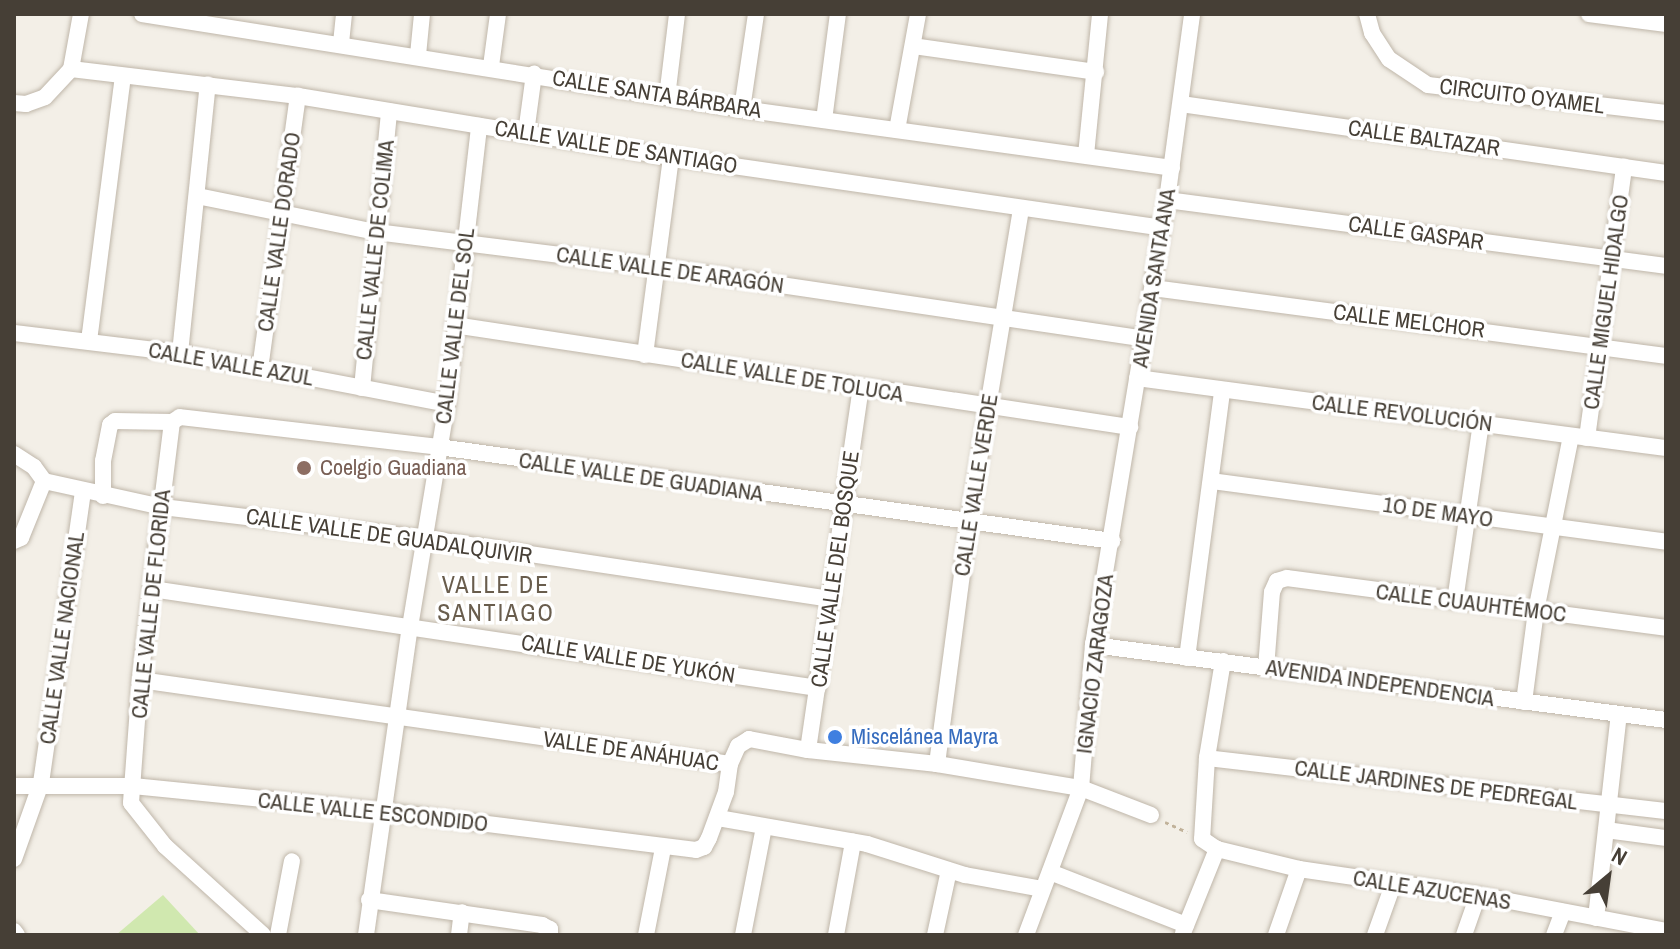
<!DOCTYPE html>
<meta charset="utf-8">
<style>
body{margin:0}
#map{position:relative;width:1680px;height:949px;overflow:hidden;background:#f3efe7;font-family:"Archivo Narrow",sans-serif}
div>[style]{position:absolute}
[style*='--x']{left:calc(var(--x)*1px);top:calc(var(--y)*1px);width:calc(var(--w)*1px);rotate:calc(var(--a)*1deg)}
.green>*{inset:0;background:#d0e8af}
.path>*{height:3px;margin-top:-1.5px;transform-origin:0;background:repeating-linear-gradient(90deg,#c1b29a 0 4px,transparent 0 8px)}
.roads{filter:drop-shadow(0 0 2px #bfb6a9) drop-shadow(0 0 2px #bfb6a9)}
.minor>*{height:16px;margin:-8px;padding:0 8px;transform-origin:8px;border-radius:8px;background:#fff}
.dots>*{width:22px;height:22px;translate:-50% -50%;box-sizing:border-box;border:4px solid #fff;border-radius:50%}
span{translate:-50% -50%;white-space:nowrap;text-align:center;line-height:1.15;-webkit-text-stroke:7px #fff;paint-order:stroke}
.street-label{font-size:22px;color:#463f36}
.education-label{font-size:22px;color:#785e54}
.left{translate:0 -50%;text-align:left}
.shop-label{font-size:22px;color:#366cbe}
.neighbourhood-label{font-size:24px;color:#695d4d;letter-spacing:2px}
.frame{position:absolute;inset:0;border:16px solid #463f36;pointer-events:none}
.north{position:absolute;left:1568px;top:837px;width:80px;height:80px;-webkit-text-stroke:6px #fff;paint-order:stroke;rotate:29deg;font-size:22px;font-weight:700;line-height:32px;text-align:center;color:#463f36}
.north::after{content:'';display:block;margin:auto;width:28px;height:36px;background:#463f36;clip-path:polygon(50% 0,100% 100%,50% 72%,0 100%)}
</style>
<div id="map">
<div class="green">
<i style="clip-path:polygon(163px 895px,200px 935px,116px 935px)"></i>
</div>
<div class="path">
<i style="--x:1165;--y:822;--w:24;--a:24"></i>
</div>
<div class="roads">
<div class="minor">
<i style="--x:142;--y:14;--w:607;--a:9"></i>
<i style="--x:742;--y:109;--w:434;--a:7.8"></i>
<i style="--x:1367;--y:14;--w:20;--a:75"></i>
<i style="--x:1372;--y:33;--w:31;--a:57"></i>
<i style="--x:1389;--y:59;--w:47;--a:33.7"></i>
<i style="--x:1428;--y:85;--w:240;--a:6.7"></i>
<i style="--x:1589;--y:14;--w:78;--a:7.4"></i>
<i style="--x:341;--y:43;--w:29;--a:-84"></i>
<i style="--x:913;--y:46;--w:185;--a:8.1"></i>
<i style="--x:418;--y:55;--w:41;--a:-84.4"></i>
<i style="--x:491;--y:66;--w:52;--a:-82.3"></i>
<i style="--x:71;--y:69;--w:229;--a:6.8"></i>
<i style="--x:298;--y:96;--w:378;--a:9.3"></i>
<i style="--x:671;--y:157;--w:495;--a:8.2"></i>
<i style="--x:667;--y:97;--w:84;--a:-83.1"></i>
<i style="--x:14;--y:103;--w:12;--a:5"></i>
<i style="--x:26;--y:104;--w:20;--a:-20"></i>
<i style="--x:45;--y:97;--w:38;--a:-47"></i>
<i style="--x:71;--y:69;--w:56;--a:-79.7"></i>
<i style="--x:1181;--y:104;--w:490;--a:8.1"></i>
<i style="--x:742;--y:109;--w:96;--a:-81.6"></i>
<i style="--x:824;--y:120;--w:107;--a:-82.5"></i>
<i style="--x:897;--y:130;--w:118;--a:-79.7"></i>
<i style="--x:526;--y:133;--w:60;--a:-82.3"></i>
<i style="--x:1086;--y:155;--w:142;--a:-84.3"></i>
<i style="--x:197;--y:196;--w:183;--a:11.4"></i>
<i style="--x:376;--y:232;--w:285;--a:7.1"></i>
<i style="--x:659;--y:267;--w:490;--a:8.4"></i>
<i style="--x:1167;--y:200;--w:503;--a:7.53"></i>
<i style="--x:1153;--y:288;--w:517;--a:7.55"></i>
<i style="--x:454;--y:325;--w:684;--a:8.58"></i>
<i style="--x:14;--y:333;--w:167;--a:6.9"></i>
<i style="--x:180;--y:353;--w:272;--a:10.8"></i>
<i style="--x:89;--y:341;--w:267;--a:-82.7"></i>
<i style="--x:180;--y:353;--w:270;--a:-84.1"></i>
<i style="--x:645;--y:355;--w:200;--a:-82.5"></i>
<i style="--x:260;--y:369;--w:276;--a:-82.1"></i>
<i style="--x:1137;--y:378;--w:534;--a:7.54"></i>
<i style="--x:362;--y:388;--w:278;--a:-84.4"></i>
<i style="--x:172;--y:422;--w:260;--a:97.1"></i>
<i style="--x:140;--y:680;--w:123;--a:94.2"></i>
<i style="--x:131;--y:803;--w:55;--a:51.7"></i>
<i style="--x:165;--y:846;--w:132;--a:42.2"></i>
<i style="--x:1587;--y:438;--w:274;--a:-82.2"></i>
<i style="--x:14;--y:454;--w:24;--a:33"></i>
<i style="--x:34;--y:467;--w:17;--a:54"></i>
<i style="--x:44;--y:481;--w:61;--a:112"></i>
<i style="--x:21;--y:538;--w:8;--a:157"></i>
<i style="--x:44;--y:481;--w:121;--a:12.4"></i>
<i style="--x:162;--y:507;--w:263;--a:6.8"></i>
<i style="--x:423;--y:538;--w:413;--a:8.5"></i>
<i style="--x:1211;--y:481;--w:459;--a:7.6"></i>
<i style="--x:103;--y:496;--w:35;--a:-90"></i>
<i style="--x:103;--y:461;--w:37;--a:-79"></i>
<i style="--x:110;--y:425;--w:6;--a:-39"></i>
<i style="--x:115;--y:421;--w:57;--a:1"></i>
<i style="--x:172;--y:422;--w:9;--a:-32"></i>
<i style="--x:180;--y:417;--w:261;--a:6.6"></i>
<i style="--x:439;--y:447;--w:680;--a:7.95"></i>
<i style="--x:152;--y:589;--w:673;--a:8.46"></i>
<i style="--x:1455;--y:601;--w:181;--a:-81.7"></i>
<i style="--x:1093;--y:645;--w:578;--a:7.46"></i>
<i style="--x:1187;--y:658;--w:268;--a:-82.5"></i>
<i style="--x:1223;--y:661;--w:98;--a:99.4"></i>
<i style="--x:1207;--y:758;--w:81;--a:93.5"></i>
<i style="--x:1202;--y:839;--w:18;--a:34"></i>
<i style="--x:1217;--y:849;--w:84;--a:13.7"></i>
<i style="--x:1299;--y:869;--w:181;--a:8.3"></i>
<i style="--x:1478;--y:895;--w:191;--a:10.8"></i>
<i style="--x:1266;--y:668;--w:76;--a:-85.5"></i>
<i style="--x:1272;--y:592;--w:12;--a:-66"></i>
<i style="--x:1277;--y:581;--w:10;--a:-17"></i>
<i style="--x:1287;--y:578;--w:382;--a:7.5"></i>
<i style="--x:140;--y:680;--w:596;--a:8.1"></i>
<i style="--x:1524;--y:702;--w:92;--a:-82.5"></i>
<i style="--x:1536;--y:611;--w:178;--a:-78.7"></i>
<i style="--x:808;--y:750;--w:366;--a:-81.7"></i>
<i style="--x:1207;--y:758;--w:462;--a:6.6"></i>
<i style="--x:937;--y:764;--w:246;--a:-82.5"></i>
<i style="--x:969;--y:520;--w:316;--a:-80.5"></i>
<i style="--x:14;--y:786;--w:119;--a:0"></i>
<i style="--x:133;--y:786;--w:251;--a:5.7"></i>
<i style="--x:383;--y:811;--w:315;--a:7.1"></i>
<i style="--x:696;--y:850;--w:9;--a:-21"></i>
<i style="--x:704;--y:847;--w:10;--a:-61"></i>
<i style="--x:709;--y:838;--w:49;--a:-69.7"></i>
<i style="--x:726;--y:792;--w:28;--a:-82"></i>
<i style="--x:730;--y:764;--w:20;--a:-66"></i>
<i style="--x:738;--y:746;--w:13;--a:-32"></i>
<i style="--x:749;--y:739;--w:60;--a:10.6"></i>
<i style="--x:808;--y:750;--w:130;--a:6.2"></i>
<i style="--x:937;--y:764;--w:146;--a:9.5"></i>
<i style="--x:1081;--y:788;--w:75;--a:21.1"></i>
<i style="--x:718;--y:818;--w:151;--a:9.9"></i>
<i style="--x:867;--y:844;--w:103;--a:17.6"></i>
<i style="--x:965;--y:875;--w:78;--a:10.3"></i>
<i style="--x:1606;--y:830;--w:61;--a:7.6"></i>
<i style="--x:14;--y:859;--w:81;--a:-70.4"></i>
<i style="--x:41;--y:783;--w:294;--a:-81.8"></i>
<i style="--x:1050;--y:872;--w:146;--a:21.3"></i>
<i style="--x:369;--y:900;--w:175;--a:8.2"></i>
<i style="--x:542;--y:925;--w:9;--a:27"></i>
<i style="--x:550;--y:929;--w:6;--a:90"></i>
<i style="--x:1596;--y:918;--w:205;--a:-83.6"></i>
<i style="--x:14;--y:931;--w:5;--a:53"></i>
<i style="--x:1183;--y:933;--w:91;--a:-68"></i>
<i style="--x:278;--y:935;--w:75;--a:-79.3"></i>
<i style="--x:366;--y:935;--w:311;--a:-81.9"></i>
<i style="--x:410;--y:627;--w:226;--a:-80.6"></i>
<i style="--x:447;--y:404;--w:280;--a:-83.4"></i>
<i style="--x:459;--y:935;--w:23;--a:-83"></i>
<i style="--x:646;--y:935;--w:89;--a:-78.9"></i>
<i style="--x:743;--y:935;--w:110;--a:-79"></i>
<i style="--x:836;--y:935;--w:95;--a:-79.6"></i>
<i style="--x:935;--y:935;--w:66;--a:-77.8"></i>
<i style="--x:1026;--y:935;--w:157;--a:-69.5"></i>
<i style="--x:1081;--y:788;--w:144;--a:-85.2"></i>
<i style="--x:1093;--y:645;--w:451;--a:-80.6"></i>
<i style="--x:1167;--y:200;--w:188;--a:-82.3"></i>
<i style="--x:1276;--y:935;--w:70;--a:-70.8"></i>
<i style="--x:1375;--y:935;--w:56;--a:-70.3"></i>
<i style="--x:1464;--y:935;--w:42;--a:-70.7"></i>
<i style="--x:1554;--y:935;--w:25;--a:-69"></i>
</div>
</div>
<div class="dots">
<i style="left:304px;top:468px;background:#8d6e63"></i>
<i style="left:835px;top:737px;background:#3f7fe0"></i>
</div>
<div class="street-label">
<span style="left:657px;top:94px;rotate:9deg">CALLE SANTA BÁRBARA</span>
<span style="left:1522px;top:96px;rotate:7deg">CIRCUITO OYAMEL</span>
<span style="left:1424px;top:138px;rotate:8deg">CALLE BALTAZAR</span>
<span style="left:616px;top:147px;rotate:9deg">CALLE VALLE DE SANTIAGO</span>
<span style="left:279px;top:232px;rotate:-82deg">CALLE VALLE DORADO</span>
<span style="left:1416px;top:233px;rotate:8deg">CALLE GASPAR</span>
<span style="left:375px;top:250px;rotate:-84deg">CALLE VALLE DE COLIMA</span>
<span style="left:670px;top:270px;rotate:8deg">CALLE VALLE DE ARAGÓN</span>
<span style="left:1154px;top:278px;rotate:-81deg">AVENIDA SANTA ANA</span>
<span style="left:1606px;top:302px;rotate:-82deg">CALLE MIGUEL HIDALGO</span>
<span style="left:1409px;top:321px;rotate:7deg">CALLE MELCHOR</span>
<span style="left:455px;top:326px;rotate:-83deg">CALLE VALLE DEL SOL</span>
<span style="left:231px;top:364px;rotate:10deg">CALLE VALLE AZUL</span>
<span style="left:792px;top:377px;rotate:9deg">CALLE VALLE DE TOLUCA</span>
<span style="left:1402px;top:413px;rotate:7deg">CALLE REVOLUCIÓN</span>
<span style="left:641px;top:477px;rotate:8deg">CALLE VALLE DE GUADIANA</span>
<span style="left:976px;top:485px;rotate:-81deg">CALLE VALLE VERDE</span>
<span style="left:1438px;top:512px;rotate:8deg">1O DE MAYO</span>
<span style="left:389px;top:536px;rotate:8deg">CALLE VALLE DE GUADALQUIVIR</span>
<span style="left:835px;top:569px;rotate:-82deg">CALLE VALLE DEL BOSQUE</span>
<span style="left:1471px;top:603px;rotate:7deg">CALLE CUAUHTÉMOC</span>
<span style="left:151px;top:604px;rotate:-84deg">CALLE VALLE DE FLORIDA</span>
<span style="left:62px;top:638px;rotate:-82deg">CALLE VALLE NACIONAL</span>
<span style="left:628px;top:659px;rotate:9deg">CALLE VALLE DE YUKÓN</span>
<span style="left:1095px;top:664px;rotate:-83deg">IGNACIO ZARAGOZA</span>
<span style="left:1380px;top:683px;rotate:8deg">AVENIDA INDEPENDENCIA</span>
<span style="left:631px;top:751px;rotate:8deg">VALLE DE ANÁHUAC</span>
<span style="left:1436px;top:785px;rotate:7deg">CALLE JARDINES DE PEDREGAL</span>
<span style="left:373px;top:812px;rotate:6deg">CALLE VALLE ESCONDIDO</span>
<span style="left:1432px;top:890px;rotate:9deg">CALLE AZUCENAS</span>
</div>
<div class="education-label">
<span class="left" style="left:320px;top:468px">Coelgio Guadiana</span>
</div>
<div class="shop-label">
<span class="left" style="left:851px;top:737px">Miscelánea Mayra</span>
</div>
<div class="neighbourhood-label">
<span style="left:496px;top:599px">VALLE DE<br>SANTIAGO</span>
</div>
<div class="frame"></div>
<div class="north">N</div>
</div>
